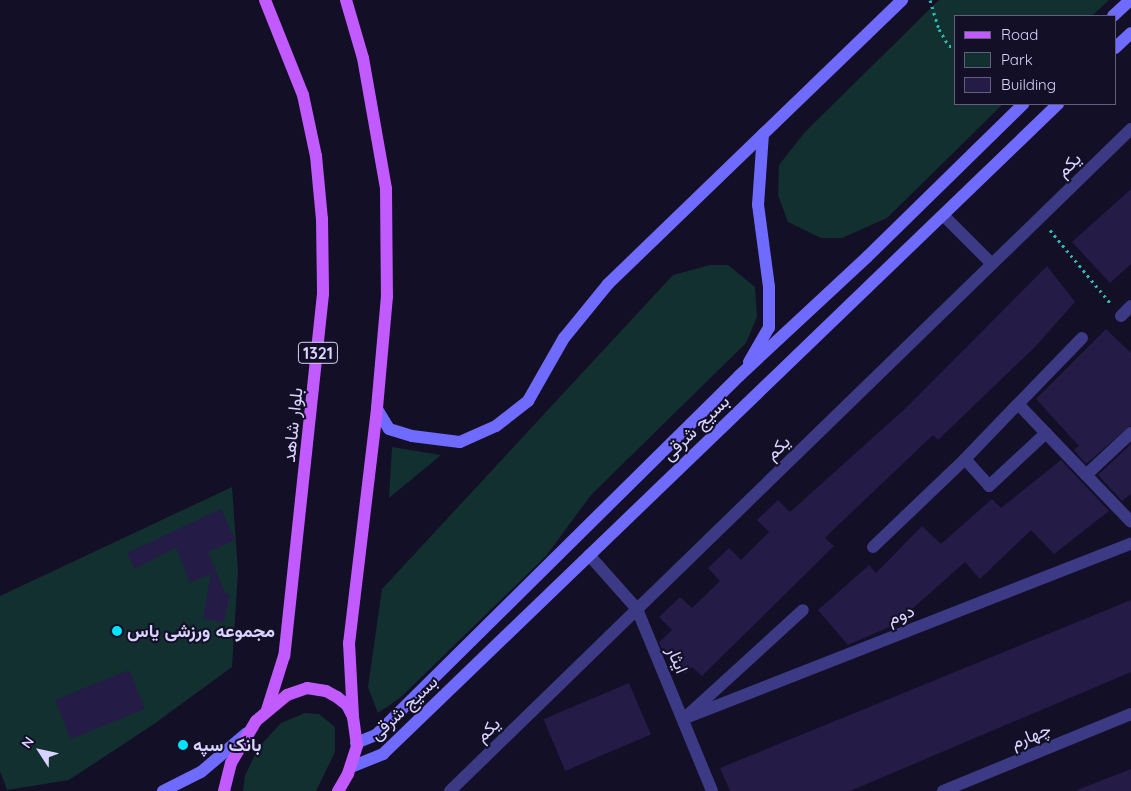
<!DOCTYPE html>
<meta charset="utf-8">
<style>
body{margin:0}
#map{position:relative;width:1131px;height:791px;overflow:hidden;background:#130f26;font-family:Quicksand,Vazirmatn,sans-serif}
div>[style]{position:absolute}
[style*='--x']{left:calc(var(--x)*1px);top:calc(var(--y)*1px);width:calc(var(--w)*1px);rotate:calc(var(--a)*1deg)}
.green>*{inset:0;background:#12302f}
.building>*{inset:0;background:#241b47;transform-origin:0 0}
.path>*{height:3px;margin-top:-1.5px;transform-origin:0;background:repeating-linear-gradient(90deg,#2fb8b0 0 2.5px,transparent 0 6.5px)}
.street>*{height:12px;margin:-6px;padding:0 6px;transform-origin:6px;border-radius:6px;background:#3d3a85}
.secondary>*{height:12px;margin:-6px;padding:0 6px;transform-origin:6px;border-radius:6px;background:#6f6bff}
.primary>*{height:12px;margin:-6px;padding:0 6px;transform-origin:6px;border-radius:6px;background:#c25bff}
.dots>*{width:14px;height:14px;translate:-50% -50%;box-sizing:border-box;border:2px solid #130f26;border-radius:50%}
span{translate:-50% -50%;white-space:nowrap;text-align:center;line-height:1.15;-webkit-text-stroke:4px #130f26;paint-order:stroke}
.shield-label span{padding:1px 4px;background:#130f26;border:1px solid;border-radius:4px;-webkit-text-stroke-width:0}
.shield-label{font-size:16px;color:#d9d4ff;font-weight:700}
.street-label{font-size:18px;color:#d9d4ff}
.poi-label{font-size:18px;color:#d9d4ff;font-weight:700}
.left{translate:0 -50%;text-align:left}
.legend{position:absolute;left:954px;top:15px;width:162px;height:90px;box-sizing:border-box;background:#130f26;border:1px solid #625e7d;margin:0;padding:6px 9px;list-style:none;font-size:15px;color:#d9d4ff}
.legend li{display:flex;align-items:center;gap:10px;height:25px}
.legend b{width:25px;border:1px solid #625e7d}
.north{position:absolute;left:15px;top:726px;width:50px;height:50px;-webkit-text-stroke:4px #130f26;paint-order:stroke;rotate:305deg;font-size:14px;font-weight:700;line-height:20px;text-align:center;color:#d9d4ff}
.north::after{content:'';display:block;margin:auto;width:18px;height:22px;background:#d9d4ff;clip-path:polygon(50% 0,100% 100%,50% 72%,0 100%)}
</style>
<div id="map">
<div class="green">
<i style="clip-path:polygon(939px 0,1109px 0,1092px 16px,955px 16px,955px 104px,1003px 104px,887px 218px,842px 238px,821px 238px,788px 222px,778px 195px,779px 165px,805px 132px)"></i>
<i style="clip-path:polygon(710px 265px,728px 265px,755px 287px,757px 317px,746px 343px,591px 495px,546px 556px,400px 698px,378px 713px,368px 687px,382px 589px,673px 275px)"></i>
<i style="clip-path:polygon(392px 447px,441px 455px,389px 498px)"></i>
<i style="clip-path:polygon(232px 487px,238px 571px,232px 667px,154px 724px,69px 780px,7px 790px,0 771px,0 596px)"></i>
<i style="clip-path:polygon(305px 713px,319px 714px,335px 727px,335px 752px,316px 791px,243px 791px,245px 776px,258px 748px,281px 723px)"></i>
</div>
<div class="building">
<i style="clip-path:polygon(1131px 189px,1131px 264px,1110px 283px,1072px 242px)"></i>
<i style="clip-path:polygon(1047px 266px,1075px 302px,1034px 348px,938px 440px,933px 435px,832px 531px,825px 538px,834px 546px,702px 676px,692px 667px,685px 674px,663px 652px,659px 642px,672px 630px,659px 617px,680px 597px,692px 608px,720px 581px,708px 568px,729px 548px,741px 560px,769px 532px,757px 520px,778px 500px,790px 512px,907px 407px)"></i>
<i style="clip-path:polygon(1106px 329px,1131px 353px,1131px 425px,1086px 464px,1074px 450px,1079px 446px,1036px 399px)"></i>
<i style="clip-path:polygon(1131px 444px,1131px 494px,1122px 501px,1098px 475px)"></i>
<i style="clip-path:polygon(1061px 460px,1109px 511px,1054px 554px,1031px 530px,980px 579px,965px 562px,912px 609px,917px 615px,848px 645px,818px 610px,869px 565px,876px 573px,922px 526px,941px 544px,992px 499px,1001px 508px)"></i>
<i style="clip-path:polygon(221px 509px,235px 540px,208px 552px,225px 593px,230px 594px,224px 622px,203px 619px,211px 574px,190px 583px,176px 547px,135px 569px,127px 553px)"></i>
<i style="clip-path:polygon(1131px 600px,1131px 672px,850px 791px,730px 791px,720px 768px)"></i>
<i style="left:129px;top:670px;width:42px;height:80px;rotate:68deg"></i>
<i style="left:629px;top:683px;width:56px;height:93px;rotate:67deg"></i>
<i style="clip-path:polygon(1131px 769px,1131px 791px,1077px 791px,1077px 790px)"></i>
</div>
<div class="path">
<i style="--x:930;--y:0;--w:30;--a:73"></i>
<i style="--x:939;--y:29;--w:20;--a:60"></i>
<i style="--x:949;--y:46;--w:6;--a:0"></i>
<i style="--x:1050;--y:230;--w:96;--a:50.5"></i>
</div>
<div class="street">
<i style="--x:944;--y:216;--w:68;--a:45"></i>
<i style="--x:1121;--y:316;--w:14;--a:-45"></i>
<i style="--x:1082;--y:338;--w:92;--a:134.1"></i>
<i style="--x:1018;--y:404;--w:163;--a:46.2"></i>
<i style="--x:965;--y:459;--w:36;--a:48"></i>
<i style="--x:989;--y:486;--w:78;--a:-42.9"></i>
<i style="--x:1086;--y:475;--w:62;--a:-43"></i>
<i style="--x:873;--y:547;--w:127;--a:-43.7"></i>
<i style="--x:965;--y:459;--w:76;--a:-46.1"></i>
<i style="--x:589;--y:555;--w:72;--a:48.4"></i>
<i style="--x:637;--y:609;--w:197;--a:67.6"></i>
<i style="--x:689;--y:714;--w:154;--a:-42.4"></i>
<i style="--x:683;--y:719;--w:481;--a:-21.4"></i>
<i style="--x:450;--y:791;--w:950;--a:-44.19"></i>
<i style="--x:943;--y:791;--w:203;--a:-22.3"></i>
</div>
<div class="secondary">
<i style="--x:1113;--y:16;--w:23;--a:-43"></i>
<i style="--x:1115;--y:48;--w:22;--a:-43"></i>
<i style="--x:749;--y:362;--w:39;--a:-60"></i>
<i style="--x:769;--y:328;--w:41;--a:-90"></i>
<i style="--x:769;--y:287;--w:83;--a:-97.6"></i>
<i style="--x:758;--y:205;--w:71;--a:-86"></i>
<i style="--x:377;--y:409;--w:23;--a:59"></i>
<i style="--x:389;--y:429;--w:24;--a:17"></i>
<i style="--x:412;--y:436;--w:48;--a:7.1"></i>
<i style="--x:460;--y:442;--w:39;--a:-24"></i>
<i style="--x:496;--y:426;--w:41;--a:-38"></i>
<i style="--x:528;--y:401;--w:73;--a:-60.3"></i>
<i style="--x:564;--y:338;--w:70;--a:-50.8"></i>
<i style="--x:608;--y:284;--w:409;--a:-44"></i>
<i style="--x:356;--y:743;--w:22;--a:-22"></i>
<i style="--x:376;--y:735;--w:511;--a:-44.68"></i>
<i style="--x:739;--y:376;--w:175;--a:-42.9"></i>
<i style="--x:867;--y:257;--w:219;--a:-44.4"></i>
<i style="--x:351;--y:767;--w:35;--a:-22"></i>
<i style="--x:383;--y:754;--w:937;--a:-43.92"></i>
<i style="--x:163;--y:791;--w:42;--a:-26.6"></i>
<i style="--x:201;--y:772;--w:60;--a:-40.3"></i>
</div>
<div class="primary">
<i style="--x:265;--y:0;--w:102;--a:68.2"></i>
<i style="--x:303;--y:95;--w:62;--a:78"></i>
<i style="--x:316;--y:156;--w:63;--a:84.6"></i>
<i style="--x:322;--y:219;--w:75;--a:89.2"></i>
<i style="--x:323;--y:294;--w:364;--a:96.1"></i>
<i style="--x:284;--y:656;--w:57;--a:107.5"></i>
<i style="--x:346;--y:0;--w:60;--a:73.7"></i>
<i style="--x:363;--y:58;--w:133;--a:80"></i>
<i style="--x:386;--y:189;--w:107;--a:89.5"></i>
<i style="--x:387;--y:296;--w:113;--a:95.1"></i>
<i style="--x:377;--y:409;--w:236;--a:96.8"></i>
<i style="--x:349;--y:643;--w:74;--a:86.9"></i>
<i style="--x:224;--y:791;--w:29;--a:-76"></i>
<i style="--x:231;--y:763;--w:49;--a:-59.2"></i>
<i style="--x:256;--y:721;--w:40;--a:-40"></i>
<i style="--x:287;--y:695;--w:21;--a:-19"></i>
<i style="--x:307;--y:688;--w:19;--a:9"></i>
<i style="--x:326;--y:691;--w:13;--a:29"></i>
<i style="--x:337;--y:697;--w:13;--a:39"></i>
<i style="--x:347;--y:705;--w:13;--a:63"></i>
<i style="--x:353;--y:717;--w:29;--a:82"></i>
<i style="--x:357;--y:746;--w:29;--a:108"></i>
<i style="--x:348;--y:774;--w:20;--a:120"></i>
</div>
<div class="dots">
<i style="left:117px;top:631px;background:#00e5ff"></i>
<i style="left:183px;top:745px;background:#00e5ff"></i>
</div>
<div class="shield-label">
<span style="left:318px;top:353px">1321</span>
</div>
<div class="street-label">
<span style="left:1069px;top:165px;rotate:-44deg">یکم</span>
<span style="left:293px;top:425px;rotate:-84deg">بلوار شاهد</span>
<span style="left:696px;top:428px;rotate:-44deg">بسیج شرقی</span>
<span style="left:778px;top:448px;rotate:-44deg">یکم</span>
<span style="left:901px;top:615px;rotate:-21deg">دوم</span>
<span style="left:677px;top:660px;rotate:67deg">ایثار</span>
<span style="left:404px;top:708px;rotate:-43deg">بسیج شرقی</span>
<span style="left:488px;top:730px;rotate:-44deg">یکم</span>
<span style="left:1031px;top:736px;rotate:-22deg">چهارم</span>
</div>
<div class="poi-label">
<span class="left" style="left:127px;top:631px">مجموعه ورزشی یاس</span>
<span class="left" style="left:193px;top:745px">بانک سپه</span>
</div>
<ul class="legend">
<li><b style="height:6px;background:#c25bff"></b>Road</li>
<li><b style="height:14px;background:#12302f"></b>Park</li>
<li><b style="height:14px;background:#241b47"></b>Building</li>
</ul>
<div class="north">N</div>
</div>
